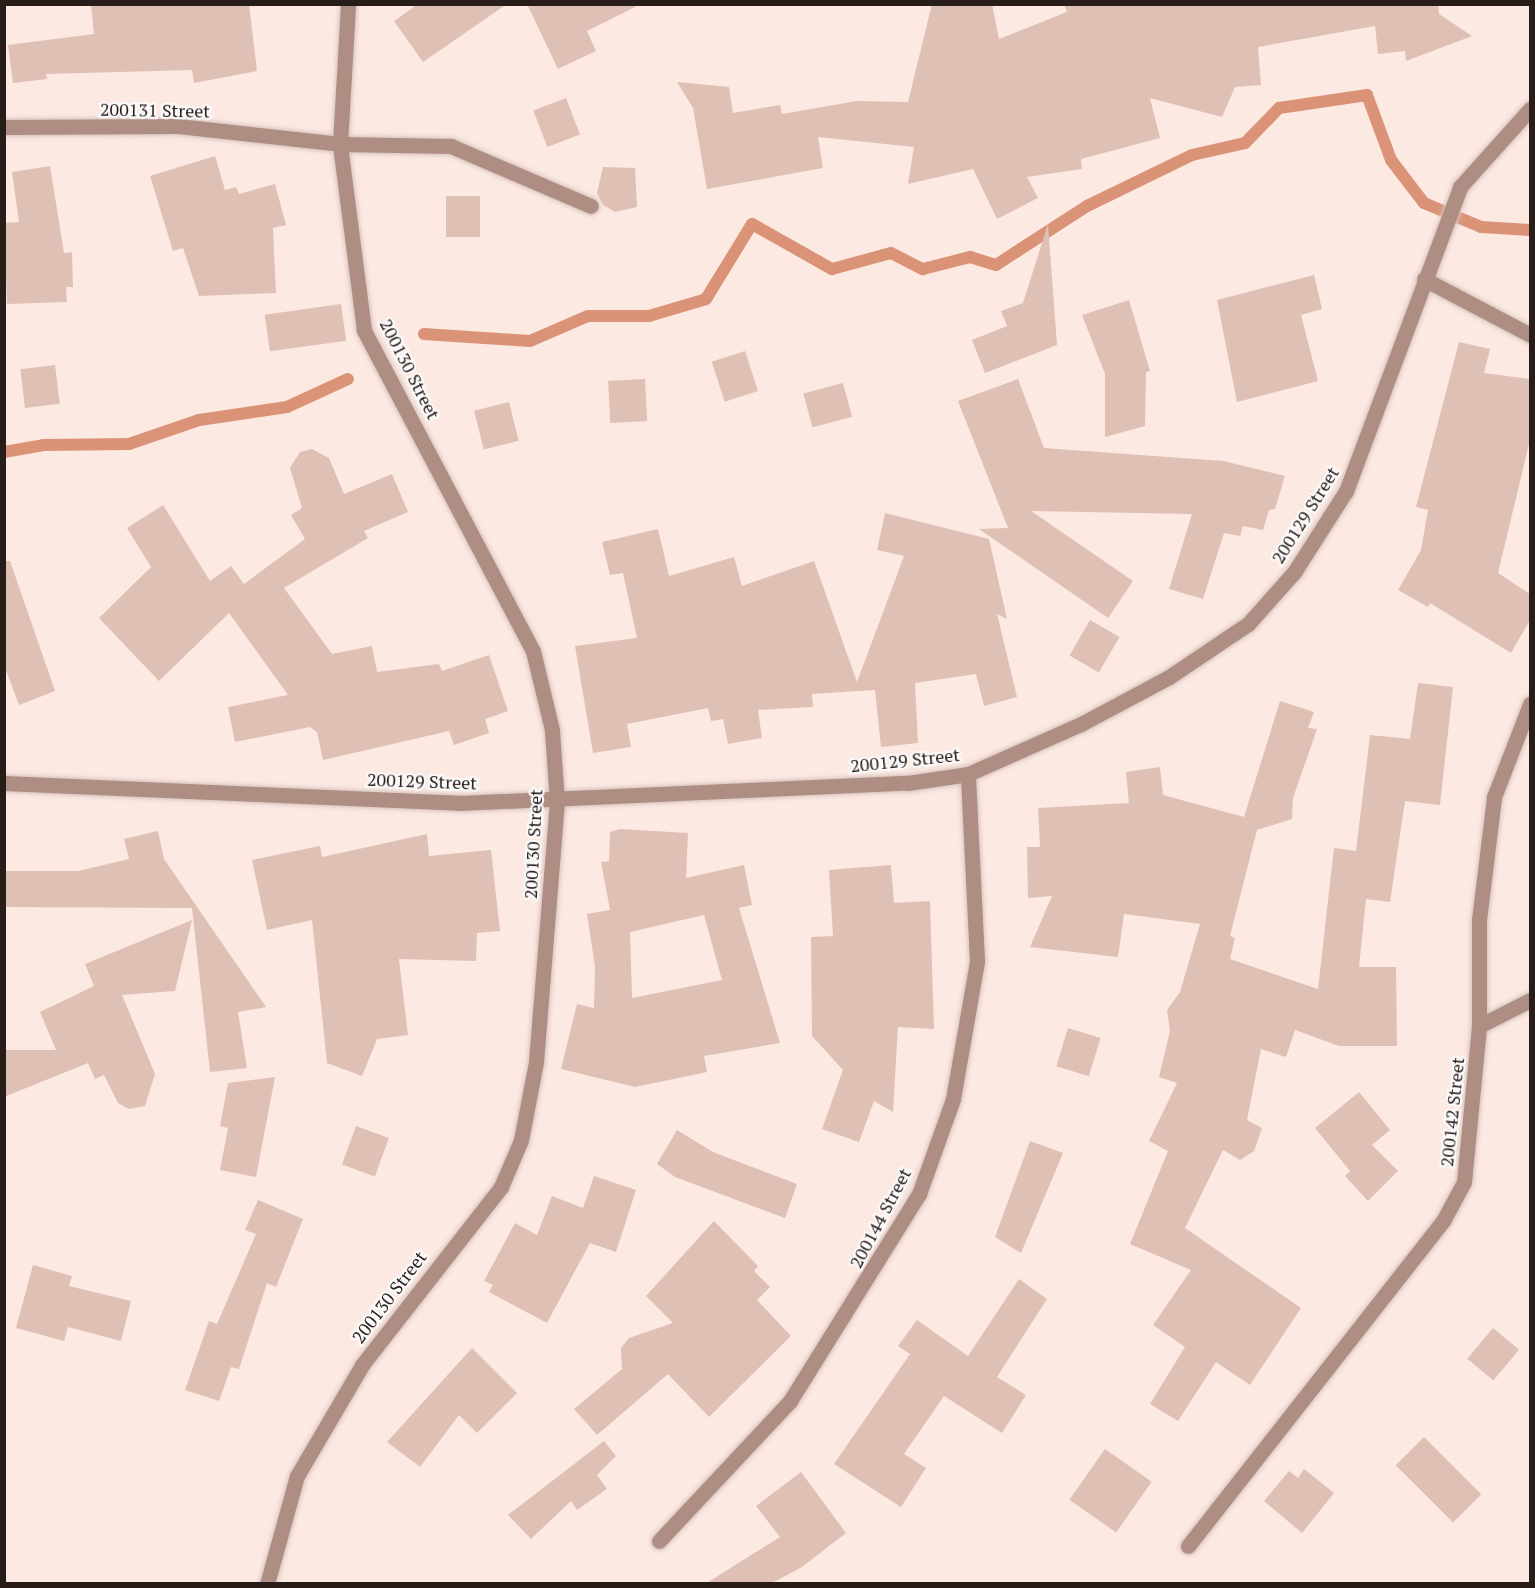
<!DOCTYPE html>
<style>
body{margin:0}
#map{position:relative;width:1535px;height:1588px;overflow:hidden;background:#fce9e2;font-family:"PT Serif",serif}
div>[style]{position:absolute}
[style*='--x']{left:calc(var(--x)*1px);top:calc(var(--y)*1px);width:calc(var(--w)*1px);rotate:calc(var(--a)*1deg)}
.stream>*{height:12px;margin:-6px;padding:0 6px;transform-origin:6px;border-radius:6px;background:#db9378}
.building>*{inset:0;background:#dfc0b5;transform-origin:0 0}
.roads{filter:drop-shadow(0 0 2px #d6c4be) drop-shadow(0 0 2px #d6c4be)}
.minor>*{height:15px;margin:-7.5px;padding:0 7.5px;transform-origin:7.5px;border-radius:7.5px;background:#ae8e82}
span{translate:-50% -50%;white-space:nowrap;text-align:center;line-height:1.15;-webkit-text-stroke:4.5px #fbfbfb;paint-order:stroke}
.street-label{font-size:18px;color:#281d19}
.frame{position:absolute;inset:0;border:6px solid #281d19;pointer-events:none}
</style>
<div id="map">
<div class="stream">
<i style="--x:424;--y:334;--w:106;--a:3.8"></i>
<i style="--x:530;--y:341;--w:63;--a:-23.3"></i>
<i style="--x:588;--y:316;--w:61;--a:0"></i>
<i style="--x:649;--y:316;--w:59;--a:-16.6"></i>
<i style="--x:706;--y:299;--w:88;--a:-58.5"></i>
<i style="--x:752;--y:224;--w:92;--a:29.4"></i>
<i style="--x:832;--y:269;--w:61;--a:-15.2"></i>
<i style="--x:891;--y:253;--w:36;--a:27"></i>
<i style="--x:923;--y:269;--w:49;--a:-14.3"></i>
<i style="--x:970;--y:257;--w:27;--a:17"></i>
<i style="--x:996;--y:265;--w:108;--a:-33"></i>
<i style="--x:1087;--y:206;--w:117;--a:-25.9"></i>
<i style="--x:1192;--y:155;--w:54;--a:-12.8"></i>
<i style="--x:1245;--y:143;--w:49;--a:-45.8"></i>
<i style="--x:1279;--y:108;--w:89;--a:-8.4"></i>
<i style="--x:1367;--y:95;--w:69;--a:69.7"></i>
<i style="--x:1391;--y:160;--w:54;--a:52.5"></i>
<i style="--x:1424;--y:203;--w:62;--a:22.8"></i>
<i style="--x:1481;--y:227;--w:49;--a:3.5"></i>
<i style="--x:4;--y:452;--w:40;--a:-10"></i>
<i style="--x:43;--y:445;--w:86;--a:-0.7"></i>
<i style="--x:129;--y:444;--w:74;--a:-18.9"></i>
<i style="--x:199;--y:420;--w:89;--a:-8.4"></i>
<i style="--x:287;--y:407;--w:67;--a:-24.7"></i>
</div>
<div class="building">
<i style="clip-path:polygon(91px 4px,249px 4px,257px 71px,194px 83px,192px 70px,46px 74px,47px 79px,13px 83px,8px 45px,94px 34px)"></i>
<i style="clip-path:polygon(418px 4px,507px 4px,423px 62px,394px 21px)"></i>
<i style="clip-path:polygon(527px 4px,641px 4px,587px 31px,596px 51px,558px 69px)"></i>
<i style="clip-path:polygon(932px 4px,992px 4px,999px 39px,1067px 12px,1064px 4px,1438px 4px,1439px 14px,1472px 36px,1406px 61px,1405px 51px,1378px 54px,1375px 26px,1258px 47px,1261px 85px,1235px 87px,1222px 117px,1150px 98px,1160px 138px,1081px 159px,1082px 169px,1027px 177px,1038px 198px,997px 219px,973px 169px,908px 184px,914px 147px,818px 137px,823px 168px,707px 189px,693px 108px,677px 82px,729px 87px,733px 113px,780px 105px,782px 114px,857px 101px,908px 102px)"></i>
<i style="left:566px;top:98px;width:39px;height:35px;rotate:69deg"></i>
<i style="clip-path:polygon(215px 156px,225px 190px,236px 187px,239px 194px,275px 184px,286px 225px,273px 228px,276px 293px,199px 296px,183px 248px,173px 251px,150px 176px)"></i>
<i style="clip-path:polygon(50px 166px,64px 253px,72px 252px,73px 287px,66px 287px,67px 302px,7px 304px,4px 223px,19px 222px,12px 172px)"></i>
<i style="clip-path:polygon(603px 167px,635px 168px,637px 207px,615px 212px,603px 205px,597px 193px)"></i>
<i style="left:480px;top:196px;width:41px;height:34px;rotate:90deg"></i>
<i style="clip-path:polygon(1048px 224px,1057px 345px,985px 373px,972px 340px,1007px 326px,1001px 311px,1023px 303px)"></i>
<i style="clip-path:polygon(1314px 275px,1322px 309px,1301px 315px,1318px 381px,1237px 402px,1217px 300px)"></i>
<i style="clip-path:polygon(1129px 300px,1150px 371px,1146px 372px,1145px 426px,1105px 437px,1105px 374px,1082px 315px)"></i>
<i style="left:341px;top:304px;width:37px;height:77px;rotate:82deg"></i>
<i style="clip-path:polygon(1459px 342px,1490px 349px,1484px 373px,1530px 379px,1530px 440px,1498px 573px,1530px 594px,1530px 620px,1511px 653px,1430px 603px,1428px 607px,1398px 590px,1421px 550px,1428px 510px,1416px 507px)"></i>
<i style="left:745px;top:351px;width:42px;height:35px;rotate:72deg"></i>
<i style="left:55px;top:365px;width:39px;height:35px;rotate:83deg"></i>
<i style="left:645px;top:379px;width:42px;height:37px;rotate:87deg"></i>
<i style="clip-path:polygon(1018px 379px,1044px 448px,1223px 461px,1285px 476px,1275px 509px,1269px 510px,1263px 530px,1243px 526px,1240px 536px,1224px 533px,1203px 599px,1169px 589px,1192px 514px,1031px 511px,1133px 581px,1108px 618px,979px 529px,1008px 528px,958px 401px)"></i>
<i style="left:843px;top:383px;width:35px;height:41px;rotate:75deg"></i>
<i style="left:509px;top:402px;width:40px;height:36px;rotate:76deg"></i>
<i style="clip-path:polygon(312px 449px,329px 458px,344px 494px,392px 474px,408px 512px,364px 531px,368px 538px,284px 588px,332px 654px,372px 646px,377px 672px,439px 664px,442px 671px,489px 655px,508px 711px,485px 719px,489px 733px,454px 745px,449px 731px,323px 760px,317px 732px,310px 727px,235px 742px,228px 707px,288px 695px,229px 613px,159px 681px,99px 618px,151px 567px,127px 528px,163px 505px,210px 581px,231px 566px,244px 584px,305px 539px,291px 515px,302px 508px,290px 468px,300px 452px)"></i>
<i style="clip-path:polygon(885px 513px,989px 539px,1007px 619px,997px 614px,1017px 697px,984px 706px,976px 674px,915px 683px,918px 743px,881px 747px,875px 690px,812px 694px,813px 707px,758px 710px,762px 738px,728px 744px,723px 719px,711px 721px,708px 708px,627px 724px,631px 747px,593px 753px,575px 646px,637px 638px,623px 573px,610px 575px,602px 542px,658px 529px,669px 576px,734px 557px,742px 586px,814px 561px,857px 682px,904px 556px,877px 550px)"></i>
<i style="clip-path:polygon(4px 561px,10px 561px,55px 691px,19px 705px,4px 665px)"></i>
<i style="left:1090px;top:620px;width:34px;height:41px;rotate:30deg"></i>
<i style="clip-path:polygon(1418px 683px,1453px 687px,1440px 805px,1405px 801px,1390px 902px,1366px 899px,1359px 967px,1396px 967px,1397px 1046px,1339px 1046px,1295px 1030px,1286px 1057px,1261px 1049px,1247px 1120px,1262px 1128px,1254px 1151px,1240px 1160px,1223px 1150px,1185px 1228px,1301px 1308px,1250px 1385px,1216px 1362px,1178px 1421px,1150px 1404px,1185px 1347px,1153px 1325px,1191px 1270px,1130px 1244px,1168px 1151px,1149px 1141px,1177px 1083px,1159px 1077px,1170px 1031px,1167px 1010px,1180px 992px,1200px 924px,1124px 914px,1118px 957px,1030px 947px,1052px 896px,1028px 898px,1027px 847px,1040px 847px,1038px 808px,1129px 803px,1126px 772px,1160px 767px,1163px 795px,1244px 817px,1280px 701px,1314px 712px,1308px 728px,1317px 729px,1293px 798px,1292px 819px,1257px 830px,1230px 936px,1235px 938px,1230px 959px,1318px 989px,1334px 848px,1356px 851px,1370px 735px,1410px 739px)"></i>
<i style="clip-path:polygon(evenodd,620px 829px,688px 833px,686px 878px,744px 865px,752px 905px,739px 908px,780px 1043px,704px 1056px,707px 1072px,635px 1087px,561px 1069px,577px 1004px,594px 1008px,595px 967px,587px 914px,610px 910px,601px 862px,609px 861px,610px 832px,620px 829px,704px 915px,722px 980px,632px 998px,630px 932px,704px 915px)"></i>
<i style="clip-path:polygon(158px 831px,164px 859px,266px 1007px,238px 1012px,247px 1068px,210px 1072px,192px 908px,4px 907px,4px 871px,78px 871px,129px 859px,124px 839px)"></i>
<i style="clip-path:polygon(427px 834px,429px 856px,491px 850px,500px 931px,477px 933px,476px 961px,399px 959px,408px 1035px,377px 1039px,362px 1076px,327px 1063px,312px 920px,267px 930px,252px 860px,320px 846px,322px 857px)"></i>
<i style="clip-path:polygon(891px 865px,894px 903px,930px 901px,934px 1029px,898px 1027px,893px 1112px,874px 1101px,859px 1142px,822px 1129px,843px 1070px,812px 1036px,811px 937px,833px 936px,829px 870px)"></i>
<i style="clip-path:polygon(192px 920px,175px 991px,122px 995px,155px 1074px,145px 1106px,129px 1109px,118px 1103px,104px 1075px,95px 1079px,88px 1063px,4px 1097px,4px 1050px,56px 1050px,40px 1012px,94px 986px,85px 964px)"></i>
<i style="left:1068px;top:1028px;width:34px;height:40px;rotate:17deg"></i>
<i style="clip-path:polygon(275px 1077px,256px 1177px,220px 1170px,228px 1128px,220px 1126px,228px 1083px)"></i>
<i style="clip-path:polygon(1359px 1092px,1390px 1130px,1372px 1145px,1398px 1171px,1368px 1201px,1345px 1176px,1350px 1171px,1315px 1128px)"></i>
<i style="left:356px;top:1126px;width:35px;height:41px;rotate:20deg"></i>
<i style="clip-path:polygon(677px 1130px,713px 1152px,797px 1184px,785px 1218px,675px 1177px,657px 1164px)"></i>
<i style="clip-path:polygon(1030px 1141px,1063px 1153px,1021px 1253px,995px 1237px)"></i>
<i style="clip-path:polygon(594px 1176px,636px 1190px,616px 1252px,590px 1243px,547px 1323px,489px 1292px,493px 1285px,484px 1281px,515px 1223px,537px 1235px,552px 1196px,583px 1208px)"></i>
<i style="clip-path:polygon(258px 1200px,303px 1219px,276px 1287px,267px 1283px,239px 1369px,231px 1367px,219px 1401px,185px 1390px,209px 1321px,217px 1324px,256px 1234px,245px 1230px)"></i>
<i style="clip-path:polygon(714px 1221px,758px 1266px,754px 1271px,770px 1287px,757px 1300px,791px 1336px,709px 1417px,668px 1374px,597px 1435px,574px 1409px,622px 1369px,621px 1348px,629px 1338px,673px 1323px,646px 1296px)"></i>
<i style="clip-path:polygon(33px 1265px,72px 1276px,69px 1286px,131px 1301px,121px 1341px,68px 1327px,64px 1341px,16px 1328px)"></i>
<i style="clip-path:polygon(1019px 1279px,1047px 1299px,997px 1377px,1026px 1395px,1002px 1433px,944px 1396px,904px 1454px,926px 1468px,901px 1507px,834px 1464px,910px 1354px,898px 1346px,917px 1320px,968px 1356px)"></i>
<i style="left:1493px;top:1328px;width:34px;height:40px;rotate:40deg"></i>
<i style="clip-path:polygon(472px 1348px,517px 1393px,477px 1433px,459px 1415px,420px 1467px,387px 1442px)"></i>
<i style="left:1424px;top:1437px;width:81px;height:40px;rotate:45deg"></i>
<i style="clip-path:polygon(604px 1441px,616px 1456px,597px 1475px,607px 1489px,577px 1510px,571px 1501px,531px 1539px,508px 1515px)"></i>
<i style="left:1105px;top:1449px;width:57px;height:62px;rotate:35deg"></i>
<i style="clip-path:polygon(1304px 1469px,1334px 1493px,1302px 1533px,1264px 1501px,1289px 1471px,1298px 1478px)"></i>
<i style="clip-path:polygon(801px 1472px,846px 1533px,802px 1567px,770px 1584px,705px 1584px,780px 1537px,756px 1506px)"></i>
</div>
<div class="roads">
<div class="minor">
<i style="--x:4;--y:127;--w:174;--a:-0.3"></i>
<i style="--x:178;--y:126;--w:163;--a:6.3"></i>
<i style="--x:340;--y:144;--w:111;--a:1"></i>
<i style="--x:451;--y:146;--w:152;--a:23.2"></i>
<i style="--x:1424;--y:279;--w:120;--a:27.8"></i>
<i style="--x:4;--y:783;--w:455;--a:2.5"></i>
<i style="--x:459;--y:803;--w:449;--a:-2.6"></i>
<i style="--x:908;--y:783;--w:61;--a:-8.5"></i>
<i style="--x:968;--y:774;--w:124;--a:-23.9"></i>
<i style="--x:1081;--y:724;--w:100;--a:-28.1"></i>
<i style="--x:1169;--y:677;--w:95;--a:-33.9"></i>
<i style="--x:1248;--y:624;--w:71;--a:-48.4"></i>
<i style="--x:1295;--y:571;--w:95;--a:-57.5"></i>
<i style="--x:1346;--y:491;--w:325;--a:-69.4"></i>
<i style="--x:1460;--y:187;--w:105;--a:-48.1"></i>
<i style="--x:1479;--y:1026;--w:57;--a:-27"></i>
<i style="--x:659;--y:1541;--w:192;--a:-46.9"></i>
<i style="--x:790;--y:1401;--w:244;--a:-58.1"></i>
<i style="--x:919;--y:1194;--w:101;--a:-70.3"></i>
<i style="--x:953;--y:1099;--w:140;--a:-80.1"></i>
<i style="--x:977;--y:961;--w:187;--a:-92.8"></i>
<i style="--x:1188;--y:1546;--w:413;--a:-51.9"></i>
<i style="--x:1443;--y:1221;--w:44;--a:-61.7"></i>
<i style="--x:1464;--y:1182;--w:157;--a:-84.5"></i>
<i style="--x:1479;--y:1026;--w:106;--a:-90"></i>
<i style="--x:1479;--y:920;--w:124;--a:-83"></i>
<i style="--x:1494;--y:797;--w:100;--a:-68.8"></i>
<i style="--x:267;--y:1584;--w:112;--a:-74.5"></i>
<i style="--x:297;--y:1476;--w:129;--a:-59.6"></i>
<i style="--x:362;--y:1365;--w:226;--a:-52"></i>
<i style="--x:501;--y:1187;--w:51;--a:-66.9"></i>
<i style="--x:521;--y:1140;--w:79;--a:-79.1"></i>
<i style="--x:536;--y:1062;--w:261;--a:-85.4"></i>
<i style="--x:557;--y:802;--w:72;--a:-94"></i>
<i style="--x:552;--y:730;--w:81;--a:-103.5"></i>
<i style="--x:533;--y:651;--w:363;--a:-117.8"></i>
<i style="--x:364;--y:330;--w:188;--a:-97.4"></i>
<i style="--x:340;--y:144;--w:140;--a:-86.7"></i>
</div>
</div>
<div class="street-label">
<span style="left:155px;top:110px;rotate:1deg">200131 Street</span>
<span style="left:410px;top:369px;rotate:63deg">200130 Street</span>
<span style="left:1305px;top:515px;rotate:-58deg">200129 Street</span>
<span style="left:905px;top:760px;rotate:-6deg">200129 Street</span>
<span style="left:422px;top:781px;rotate:2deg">200129 Street</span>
<span style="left:533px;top:844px;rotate:-87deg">200130 Street</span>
<span style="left:1452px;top:1112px;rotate:-84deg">200142 Street</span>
<span style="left:880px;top:1218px;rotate:-62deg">200144 Street</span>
<span style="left:389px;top:1297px;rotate:-53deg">200130 Street</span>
</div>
<div class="frame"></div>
</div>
